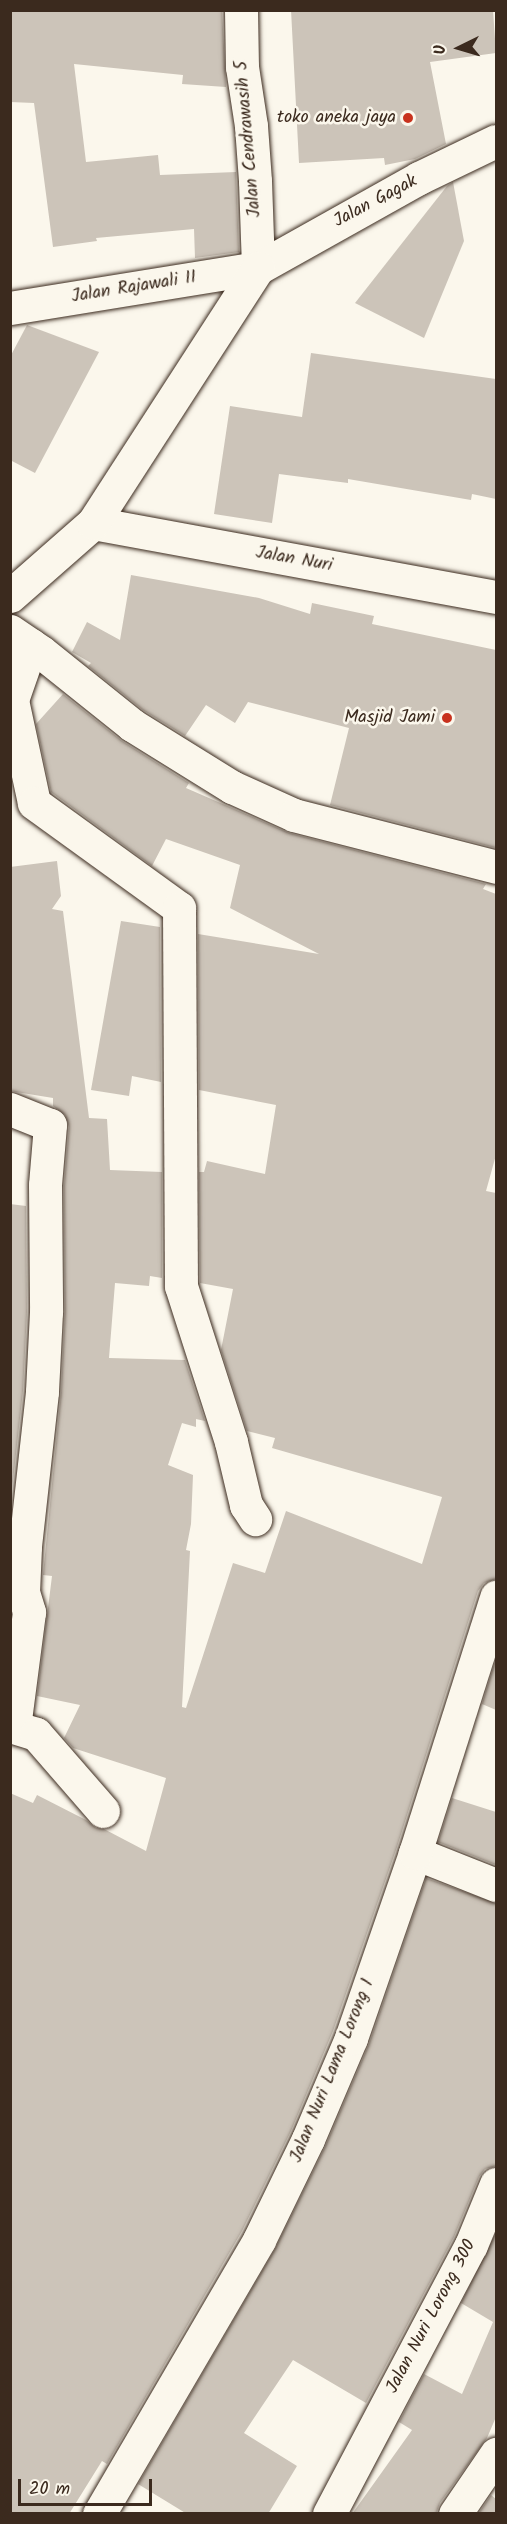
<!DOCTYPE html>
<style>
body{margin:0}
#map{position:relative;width:507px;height:2524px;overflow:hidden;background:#fbf7ec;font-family:Kalam,sans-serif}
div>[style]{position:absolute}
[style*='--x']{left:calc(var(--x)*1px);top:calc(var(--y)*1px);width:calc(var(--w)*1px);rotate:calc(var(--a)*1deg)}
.building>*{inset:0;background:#ccc4b9}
.roads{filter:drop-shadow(0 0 2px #3b2a1e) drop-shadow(0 0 2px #3b2a1e)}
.street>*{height:33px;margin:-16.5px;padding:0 16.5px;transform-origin:16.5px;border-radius:16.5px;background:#fbf7ec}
.secondary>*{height:33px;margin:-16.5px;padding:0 16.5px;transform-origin:16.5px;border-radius:16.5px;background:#fbf7ec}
.dots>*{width:16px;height:16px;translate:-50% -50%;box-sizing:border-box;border:3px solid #fbf7ec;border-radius:50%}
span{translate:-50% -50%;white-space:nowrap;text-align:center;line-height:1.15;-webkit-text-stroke:5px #fbf7ec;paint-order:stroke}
.poi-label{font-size:18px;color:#3b2a1e}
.right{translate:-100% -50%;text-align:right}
.street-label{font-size:18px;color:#3b2a1e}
.frame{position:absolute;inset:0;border:12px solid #3b2a1e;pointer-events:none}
.north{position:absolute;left:429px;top:18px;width:60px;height:60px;-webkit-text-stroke:4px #fbf7ec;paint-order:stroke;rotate:265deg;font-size:16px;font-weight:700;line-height:24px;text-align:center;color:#3b2a1e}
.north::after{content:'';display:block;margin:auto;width:21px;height:27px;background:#3b2a1e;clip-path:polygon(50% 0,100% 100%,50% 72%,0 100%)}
.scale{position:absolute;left:18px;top:2479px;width:134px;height:27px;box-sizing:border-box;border:3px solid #3b2a1e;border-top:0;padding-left:8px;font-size:18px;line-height:21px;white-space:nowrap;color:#3b2a1e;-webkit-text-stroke:4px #fbf7ec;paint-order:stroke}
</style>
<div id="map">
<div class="building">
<i style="clip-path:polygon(10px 10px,222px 10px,226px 87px,182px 84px,183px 75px,74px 64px,86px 162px,158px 155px,160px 175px,236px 172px,239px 252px,195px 258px,194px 229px,96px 238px,97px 241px,53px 247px,34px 103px,10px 102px)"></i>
<i style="clip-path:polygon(291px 10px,493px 10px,496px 53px,430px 62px,446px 144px,415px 159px,385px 165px,384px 158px,299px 163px)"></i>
<i style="clip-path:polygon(453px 182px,464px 241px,424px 338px,355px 303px,447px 186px)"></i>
<i style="clip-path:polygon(27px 325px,99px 352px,35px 473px,10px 460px,10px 357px)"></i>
<i style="clip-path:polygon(311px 353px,496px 379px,496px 499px,472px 494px,471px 500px,348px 479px,348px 483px,279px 474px,272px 523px,214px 514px,230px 406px,302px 417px)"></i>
<i style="clip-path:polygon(131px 575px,259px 598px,310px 614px,312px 603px,374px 616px,372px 624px,496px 650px,496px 848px,330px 805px,349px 728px,248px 702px,235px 723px,206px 705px,185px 736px,143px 710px,88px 666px,91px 663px,72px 652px,87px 622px,120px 640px)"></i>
<i style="clip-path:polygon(63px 694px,122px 741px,189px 783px,186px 788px,289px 833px,486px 884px,483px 889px,496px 894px,496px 1155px,486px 1191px,496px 1193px,496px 1579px,484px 1583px,478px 1591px,397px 1847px,333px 2031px,291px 2131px,242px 2231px,107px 2464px,102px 2461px,69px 2514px,10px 2514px,10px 1793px,33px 1803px,37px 1795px,86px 1820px,96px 1828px,104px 1829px,146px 1851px,166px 1778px,73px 1748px,64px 1738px,80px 1705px,37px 1696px,52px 1576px,43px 1575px,61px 1393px,65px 1312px,64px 1186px,69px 1127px,65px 1115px,53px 1106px,53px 1098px,10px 1091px,10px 867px,57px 861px,61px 896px,52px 909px,63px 911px,89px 1118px,107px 1119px,110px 1170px,162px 1172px,162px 1278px,150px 1276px,149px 1286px,115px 1283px,109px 1358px,185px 1360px,205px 1421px,196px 1419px,196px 1427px,182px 1423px,168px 1465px,193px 1475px,191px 1524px,186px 1550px,190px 1551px,182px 1707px,186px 1708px,233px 1563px,265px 1573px,286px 1511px,422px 1564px,442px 1497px,272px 1448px,275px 1438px,247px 1431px,221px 1350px,233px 1289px,200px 1283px,199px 1172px,204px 1172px,207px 1161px,265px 1174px,276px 1105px,199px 1090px,198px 934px,319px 954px,230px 908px,240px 865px,166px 839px,152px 866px,51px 792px,36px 724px)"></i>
<i style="clip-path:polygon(121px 921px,160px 927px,161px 1082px,132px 1076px,129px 1096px,91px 1090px)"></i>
<i style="clip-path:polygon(10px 1204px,26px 1206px,27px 1312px,23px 1391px,10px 1507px)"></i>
<i style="clip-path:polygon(496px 1658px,496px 1710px,482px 1704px)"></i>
<i style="clip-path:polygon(452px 1798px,496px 1812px,496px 1865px,438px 1842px)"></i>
<i style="clip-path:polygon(426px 1878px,496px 1903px,496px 2166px,485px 2169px,479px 2177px,454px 2237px,366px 2403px,293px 2360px,244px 2433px,297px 2466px,268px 2514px,187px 2514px,138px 2484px,275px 2249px,325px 2147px,369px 2044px)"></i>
<i style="clip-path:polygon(496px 2232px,496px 2417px,487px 2438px,440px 2503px,436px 2514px,352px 2514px,412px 2430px,399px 2422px,424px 2374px,462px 2394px,493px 2322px,461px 2303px)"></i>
<i style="clip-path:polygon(491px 2495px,496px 2499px,496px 2514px,478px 2514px)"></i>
</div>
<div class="roads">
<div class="street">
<i style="--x:241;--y:10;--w:57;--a:89"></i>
<i style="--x:242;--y:67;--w:60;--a:81.3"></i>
<i style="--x:251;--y:126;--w:55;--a:85.8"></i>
<i style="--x:255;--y:181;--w:87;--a:88"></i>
<i style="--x:10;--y:631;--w:37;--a:34"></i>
<i style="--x:41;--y:652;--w:117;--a:38.7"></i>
<i style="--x:132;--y:725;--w:118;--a:31.8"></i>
<i style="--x:232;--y:787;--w:68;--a:24.3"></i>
<i style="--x:294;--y:815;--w:209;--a:14.4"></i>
<i style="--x:31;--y:645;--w:58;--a:109.1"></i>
<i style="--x:12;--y:700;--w:105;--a:77.9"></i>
<i style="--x:34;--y:803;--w:179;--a:35.9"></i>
<i style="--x:179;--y:908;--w:378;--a:89.7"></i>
<i style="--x:181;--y:1286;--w:164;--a:72.2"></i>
<i style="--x:231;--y:1442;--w:65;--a:76.6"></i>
<i style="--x:246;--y:1505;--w:17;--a:57"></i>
<i style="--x:10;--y:1109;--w:43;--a:21.8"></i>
<i style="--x:50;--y:1125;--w:60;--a:94.8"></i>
<i style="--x:45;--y:1185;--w:127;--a:89.5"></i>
<i style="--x:46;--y:1312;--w:80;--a:92.9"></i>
<i style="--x:42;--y:1392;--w:156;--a:96.3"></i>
<i style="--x:25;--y:1547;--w:45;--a:92.5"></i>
<i style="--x:23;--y:1592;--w:21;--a:73"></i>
<i style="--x:29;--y:1612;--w:116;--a:97.4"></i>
<i style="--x:10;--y:1726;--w:27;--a:17"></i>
<i style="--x:36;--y:1734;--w:102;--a:49"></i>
<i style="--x:415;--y:1853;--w:87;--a:21.6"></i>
<i style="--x:99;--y:2514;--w:317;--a:-59.7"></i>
<i style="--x:259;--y:2240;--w:112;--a:-64.1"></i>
<i style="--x:308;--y:2139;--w:110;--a:-66.9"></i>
<i style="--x:351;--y:2038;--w:196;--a:-70.9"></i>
<i style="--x:415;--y:1853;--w:269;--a:-72.4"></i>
<i style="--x:329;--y:2514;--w:304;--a:-62.2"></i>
<i style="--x:471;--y:2245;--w:66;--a:-67.7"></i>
<i style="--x:455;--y:2514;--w:73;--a:-55.7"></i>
</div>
<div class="secondary">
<i style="--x:10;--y:308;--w:251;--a:-9.2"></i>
<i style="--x:258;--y:268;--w:184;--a:-29.2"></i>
<i style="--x:419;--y:178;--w:85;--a:-25.7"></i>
<i style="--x:93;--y:523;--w:410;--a:10.4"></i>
<i style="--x:10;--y:596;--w:111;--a:-41.3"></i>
<i style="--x:93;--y:523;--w:304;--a:-57.1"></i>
</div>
</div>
<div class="dots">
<i style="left:408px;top:118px;background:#c8321e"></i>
<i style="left:447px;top:718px;background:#c8321e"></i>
</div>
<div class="poi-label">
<span class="right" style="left:396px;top:118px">toko aneka jaya</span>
<span class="right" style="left:435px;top:718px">Masjid Jami</span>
</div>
<div class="street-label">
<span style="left:249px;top:139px;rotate:-95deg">Jalan Cendrawasih 5</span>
<span style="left:376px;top:202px;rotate:-28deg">Jalan Gagak</span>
<span style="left:134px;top:288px;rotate:-9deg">Jalan Rajawali II</span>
<span style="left:294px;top:560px;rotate:10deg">Jalan Nuri</span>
<span style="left:333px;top:2071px;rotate:-68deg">Jalan Nuri Lama Lorong 1</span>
<span style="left:432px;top:2317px;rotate:-62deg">Jalan Nuri Lorong 300</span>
</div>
<div class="frame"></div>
<div class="north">U</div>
<div class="scale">20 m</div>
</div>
